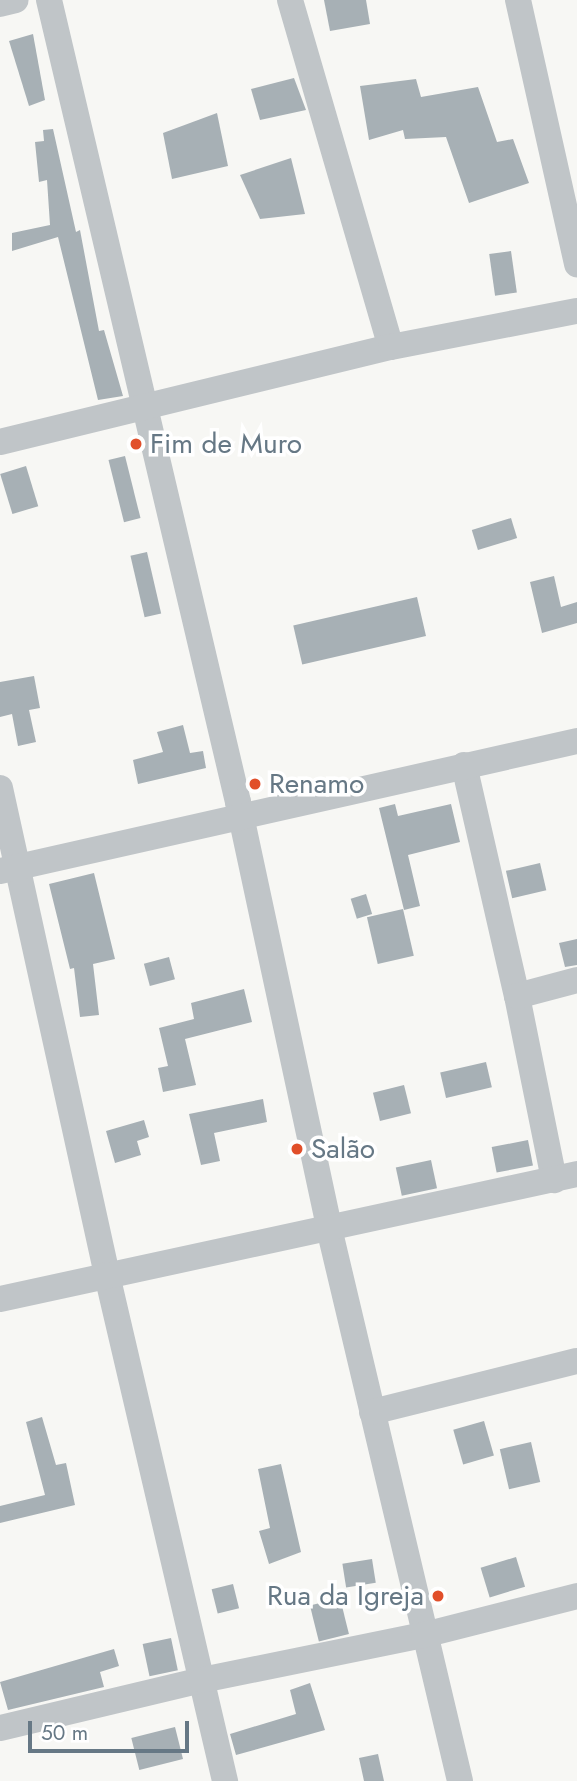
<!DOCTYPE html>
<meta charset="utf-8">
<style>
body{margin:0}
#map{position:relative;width:577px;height:1781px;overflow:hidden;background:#f7f7f4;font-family:Jost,sans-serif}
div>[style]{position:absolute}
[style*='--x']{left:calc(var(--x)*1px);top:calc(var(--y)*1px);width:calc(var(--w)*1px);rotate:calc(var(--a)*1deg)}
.building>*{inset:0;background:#a7b0b5;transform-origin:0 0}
.minor>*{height:26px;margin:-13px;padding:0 13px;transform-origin:13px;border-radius:13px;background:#c0c5c8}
.dots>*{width:19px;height:19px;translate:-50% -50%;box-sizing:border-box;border:4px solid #fff;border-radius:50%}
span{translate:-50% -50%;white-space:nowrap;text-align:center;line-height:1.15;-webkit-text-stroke:7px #fff;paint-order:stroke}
.poi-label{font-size:28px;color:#667885}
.left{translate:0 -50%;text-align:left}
.right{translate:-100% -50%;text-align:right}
.scale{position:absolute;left:28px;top:1721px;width:161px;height:32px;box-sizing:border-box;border:4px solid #667885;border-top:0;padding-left:9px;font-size:21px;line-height:24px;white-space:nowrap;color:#667885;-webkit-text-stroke:5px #fff;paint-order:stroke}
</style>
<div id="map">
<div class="building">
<i style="clip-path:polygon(324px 0,366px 0,370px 24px,330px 31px)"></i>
<i style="clip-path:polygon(33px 34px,45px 100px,29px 106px,9px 41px)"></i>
<i style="clip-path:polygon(294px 78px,306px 110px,260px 120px,251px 89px)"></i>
<i style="clip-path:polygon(416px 79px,421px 97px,478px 87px,497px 142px,513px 139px,529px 183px,469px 203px,446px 137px,405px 139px,403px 130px,369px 140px,360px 86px)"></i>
<i style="clip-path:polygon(217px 113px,228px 166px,172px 179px,163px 133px)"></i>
<i style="clip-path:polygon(53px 129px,76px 232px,80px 230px,99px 331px,104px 330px,123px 396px,98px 400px,58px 237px,12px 251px,12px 233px,50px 225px,47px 180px,39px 182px,35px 142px,44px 141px,43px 130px)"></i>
<i style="clip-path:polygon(291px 158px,305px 214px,260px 219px,240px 175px)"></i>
<i style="left:511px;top:251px;width:42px;height:22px;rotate:82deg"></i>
<i style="left:125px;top:456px;width:64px;height:17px;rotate:76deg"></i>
<i style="left:26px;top:466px;width:42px;height:27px;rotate:73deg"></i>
<i style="left:511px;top:518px;width:21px;height:41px;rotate:73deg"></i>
<i style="left:147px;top:552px;width:63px;height:17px;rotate:77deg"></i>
<i style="clip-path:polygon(554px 576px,561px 607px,577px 602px,577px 623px,542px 633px,530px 582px)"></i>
<i style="left:417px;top:597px;width:40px;height:127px;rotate:77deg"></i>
<i style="clip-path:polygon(34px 676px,40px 708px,29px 710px,36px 742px,18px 746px,12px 714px,0 717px,0 682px)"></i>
<i style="clip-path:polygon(183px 725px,190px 753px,203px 751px,206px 768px,138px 784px,133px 760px,163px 752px,157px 732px)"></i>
<i style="clip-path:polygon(395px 804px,398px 816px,451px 804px,460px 842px,408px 855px,420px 906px,404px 910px,379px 808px)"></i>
<i style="left:540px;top:863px;width:28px;height:35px;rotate:77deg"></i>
<i style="clip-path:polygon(94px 873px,115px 959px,93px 964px,99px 1015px,80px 1017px,74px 968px,70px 969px,49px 884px)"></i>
<i style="left:366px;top:894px;width:21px;height:16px;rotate:73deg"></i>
<i style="left:403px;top:909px;width:48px;height:37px;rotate:77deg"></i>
<i style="clip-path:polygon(577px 939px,577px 965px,565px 967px,559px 943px)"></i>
<i style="left:169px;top:957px;width:23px;height:26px;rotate:75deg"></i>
<i style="clip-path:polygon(244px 989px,252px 1022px,185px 1039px,196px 1085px,163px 1092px,158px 1068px,168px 1066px,159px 1028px,194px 1019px,191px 1003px)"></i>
<i style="left:486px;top:1062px;width:26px;height:47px;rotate:77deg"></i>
<i style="left:404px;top:1085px;width:29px;height:32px;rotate:76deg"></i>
<i style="clip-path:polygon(263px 1099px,267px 1122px,214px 1133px,220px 1161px,201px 1165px,189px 1114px)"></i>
<i style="clip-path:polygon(144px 1120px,149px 1137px,137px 1141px,141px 1155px,115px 1163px,106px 1131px)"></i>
<i style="left:528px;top:1140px;width:26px;height:37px;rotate:79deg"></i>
<i style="left:431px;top:1160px;width:29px;height:36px;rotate:78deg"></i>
<i style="clip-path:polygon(42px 1417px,56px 1465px,66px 1463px,75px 1505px,0 1523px,0 1506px,45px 1495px,26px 1422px)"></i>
<i style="left:484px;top:1421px;width:36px;height:32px;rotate:74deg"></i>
<i style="left:531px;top:1442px;width:41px;height:32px;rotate:77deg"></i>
<i style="clip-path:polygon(281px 1464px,301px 1552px,269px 1564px,259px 1531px,270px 1528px,258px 1469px)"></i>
<i style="left:516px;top:1557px;width:31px;height:37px;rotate:73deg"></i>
<i style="left:372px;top:1559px;width:24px;height:30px;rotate:81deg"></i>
<i style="left:233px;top:1584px;width:25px;height:22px;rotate:76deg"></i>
<i style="left:340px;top:1598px;width:37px;height:31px;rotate:76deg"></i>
<i style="left:171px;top:1638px;width:33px;height:29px;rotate:78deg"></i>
<i style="clip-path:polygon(114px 1649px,119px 1666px,100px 1672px,104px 1687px,8px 1710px,0 1682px)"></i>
<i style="clip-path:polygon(310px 1683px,325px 1730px,236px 1755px,230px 1734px,296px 1714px,290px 1690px)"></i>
<i style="left:175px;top:1727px;width:33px;height:45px;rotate:76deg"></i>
<i style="clip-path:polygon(378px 1754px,384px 1781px,364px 1781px,359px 1758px)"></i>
</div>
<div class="minor">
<i style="--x:49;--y:0;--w:824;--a:76.74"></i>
<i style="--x:238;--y:802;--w:436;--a:77.9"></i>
<i style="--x:329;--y:1228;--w:568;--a:76.67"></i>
<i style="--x:290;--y:0;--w:361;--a:73.8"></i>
<i style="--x:518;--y:0;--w:271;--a:77.4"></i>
<i style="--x:0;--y:4;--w:16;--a:-14"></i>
<i style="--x:0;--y:442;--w:402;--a:-13.7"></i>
<i style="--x:391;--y:347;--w:189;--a:-11"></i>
<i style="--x:464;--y:765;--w:237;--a:77.1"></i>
<i style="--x:517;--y:996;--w:188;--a:78.6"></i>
<i style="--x:0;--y:788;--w:499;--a:77.6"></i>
<i style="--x:107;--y:1275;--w:520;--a:76.87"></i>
<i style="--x:0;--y:871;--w:591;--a:-12.7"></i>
<i style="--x:517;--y:996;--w:62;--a:-14.9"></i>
<i style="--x:0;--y:1299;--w:590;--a:-12.22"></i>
<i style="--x:372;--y:1412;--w:211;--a:-14"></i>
<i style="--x:0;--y:1728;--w:208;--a:-13.4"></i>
<i style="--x:202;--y:1680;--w:227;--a:-11.5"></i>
<i style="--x:424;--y:1635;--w:158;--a:-14.3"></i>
</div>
<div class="dots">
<i style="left:136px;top:444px;background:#e14f2a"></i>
<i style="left:255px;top:784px;background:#e14f2a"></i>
<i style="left:297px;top:1149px;background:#e14f2a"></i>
<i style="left:438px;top:1596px;background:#e14f2a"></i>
</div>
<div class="poi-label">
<span class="left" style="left:150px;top:444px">Fim de Muro</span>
<span class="left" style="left:269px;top:784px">Renamo</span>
<span class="left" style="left:311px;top:1149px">Salão</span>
<span class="right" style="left:424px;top:1596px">Rua da Igreja</span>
</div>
<div class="scale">50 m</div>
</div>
